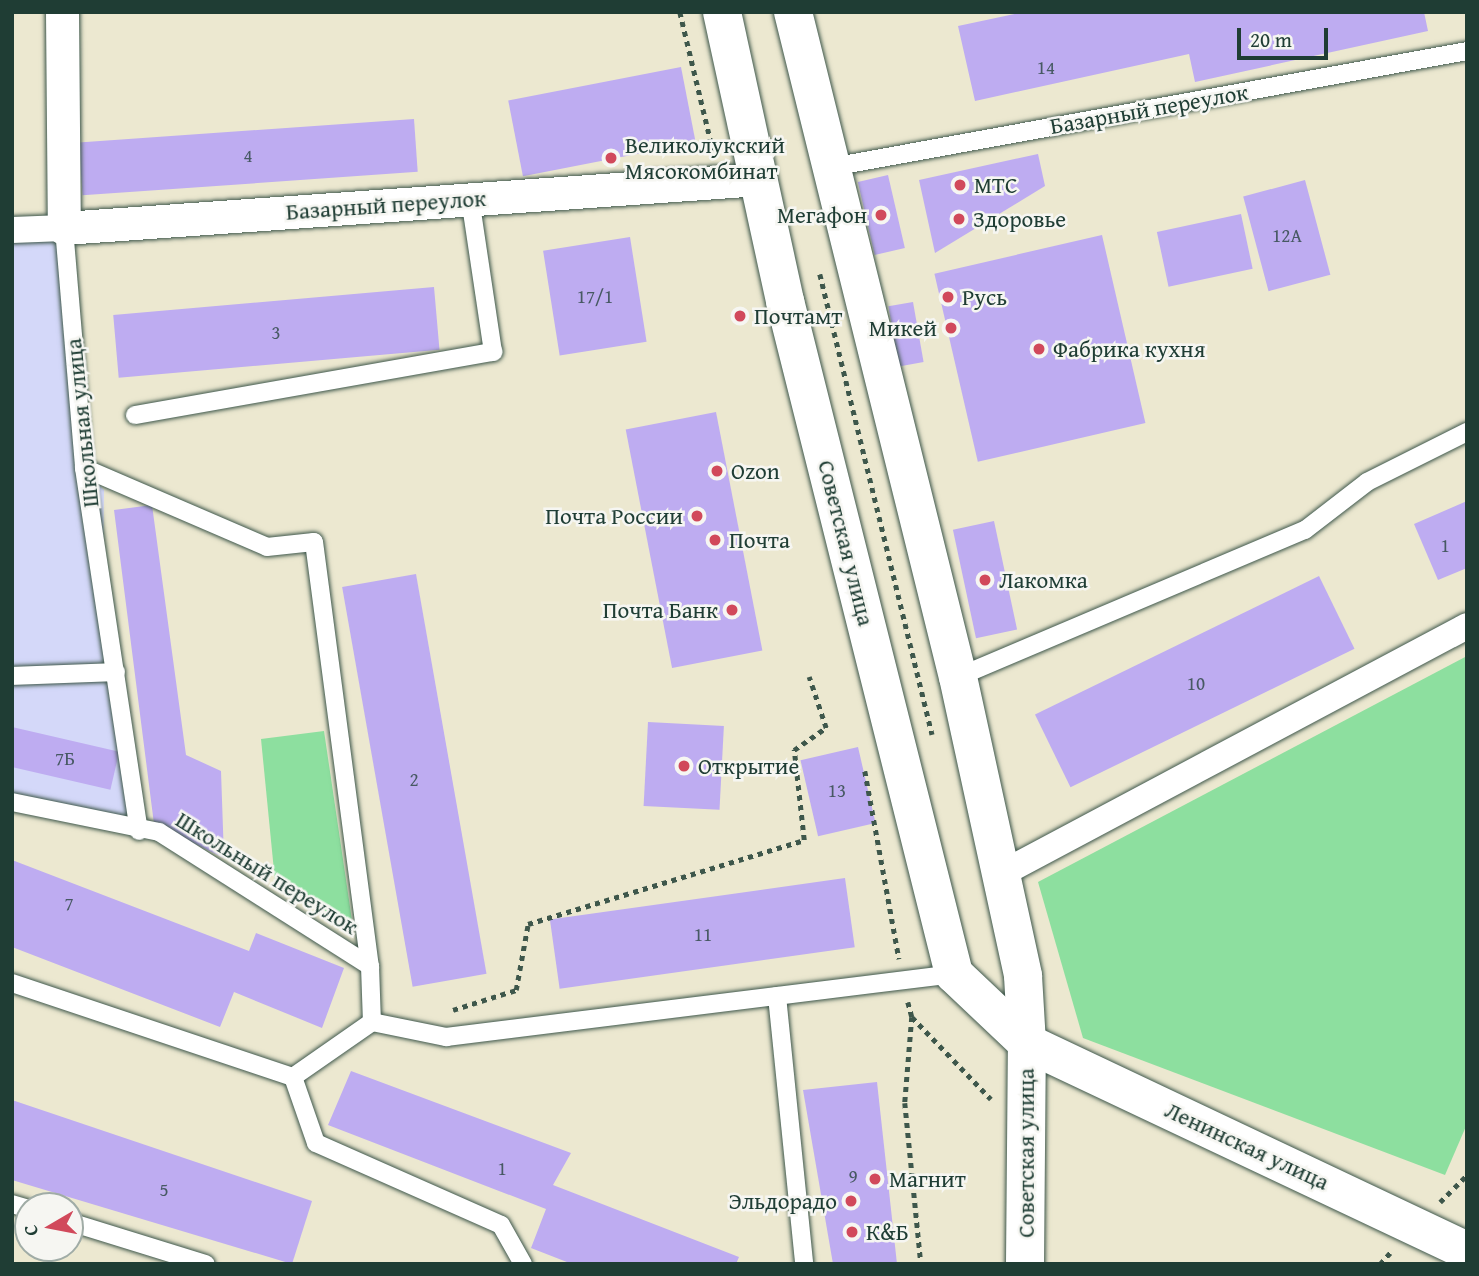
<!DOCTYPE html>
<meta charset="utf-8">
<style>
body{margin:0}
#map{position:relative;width:1479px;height:1276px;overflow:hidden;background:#ece8d0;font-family:"Gentium Book Plus",serif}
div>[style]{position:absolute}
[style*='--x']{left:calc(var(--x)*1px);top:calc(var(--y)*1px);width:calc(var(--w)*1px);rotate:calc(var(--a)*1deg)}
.built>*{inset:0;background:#d4d8f9}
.green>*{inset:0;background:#8ddf9f}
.building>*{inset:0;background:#beacf1;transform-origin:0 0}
.path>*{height:4.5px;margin-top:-2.25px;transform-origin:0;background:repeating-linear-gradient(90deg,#3e574b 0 5px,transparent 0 10px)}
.roads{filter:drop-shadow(0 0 2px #3e574b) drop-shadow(0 0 2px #3e574b)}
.service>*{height:18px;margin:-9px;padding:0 9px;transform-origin:9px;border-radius:9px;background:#fff}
.pedestrian>*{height:26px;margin:-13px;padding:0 13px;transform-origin:13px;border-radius:13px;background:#fff}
.minor>*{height:33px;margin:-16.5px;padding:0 16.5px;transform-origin:16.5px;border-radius:16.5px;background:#fff}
.tertiary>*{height:38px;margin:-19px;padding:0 19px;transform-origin:19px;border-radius:19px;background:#fff}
.secondary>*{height:38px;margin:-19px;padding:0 19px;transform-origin:19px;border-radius:19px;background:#fff}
.dots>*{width:19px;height:19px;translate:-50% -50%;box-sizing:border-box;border:4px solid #f6f6f2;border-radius:50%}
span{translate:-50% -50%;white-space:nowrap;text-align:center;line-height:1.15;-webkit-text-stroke:5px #f6f6f2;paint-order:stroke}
.number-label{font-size:19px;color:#475963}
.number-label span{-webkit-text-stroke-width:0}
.street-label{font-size:23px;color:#1f3d34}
.poi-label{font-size:23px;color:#1f3d34}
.left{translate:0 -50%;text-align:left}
.right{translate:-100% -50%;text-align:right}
.frame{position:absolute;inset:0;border:14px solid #1f3d34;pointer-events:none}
.north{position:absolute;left:14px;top:1192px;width:70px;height:70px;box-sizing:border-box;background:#f6f6f2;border:2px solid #a0aca6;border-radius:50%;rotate:260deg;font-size:19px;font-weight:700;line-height:28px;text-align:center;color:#1f3d34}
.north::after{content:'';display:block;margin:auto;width:24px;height:32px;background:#d1495b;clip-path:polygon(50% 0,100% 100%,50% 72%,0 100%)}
.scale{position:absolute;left:1237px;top:28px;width:91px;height:32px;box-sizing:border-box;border:4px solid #1f3d34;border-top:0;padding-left:9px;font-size:21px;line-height:24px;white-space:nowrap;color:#1f3d34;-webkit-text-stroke:5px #f6f6f2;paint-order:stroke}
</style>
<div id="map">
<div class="built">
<i style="clip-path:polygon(64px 228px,84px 468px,104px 490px,103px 581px,139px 831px,12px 802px,12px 230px)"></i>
</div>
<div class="green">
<i style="clip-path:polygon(1467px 656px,1467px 1124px,1445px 1175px,1083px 1038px,1038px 882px)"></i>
<i style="clip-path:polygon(324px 731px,353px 927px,275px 881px,261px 739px)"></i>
</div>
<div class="building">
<i style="clip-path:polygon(1024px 12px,1424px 12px,1428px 31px,1195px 82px,1189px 54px,975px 101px,958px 26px)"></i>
<i style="left:681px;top:67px;width:77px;height:176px;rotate:79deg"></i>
<i style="left:414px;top:119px;width:53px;height:336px;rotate:86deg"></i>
<i style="clip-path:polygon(1038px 154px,1045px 186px,935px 253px,919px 180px)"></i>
<i style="left:888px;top:175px;width:75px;height:31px;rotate:77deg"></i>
<i style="left:1305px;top:180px;width:98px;height:64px;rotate:75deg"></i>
<i style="left:1241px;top:214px;width:56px;height:86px;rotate:78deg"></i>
<i style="left:1102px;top:235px;width:193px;height:172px;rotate:77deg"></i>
<i style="left:630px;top:237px;width:106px;height:88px;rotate:81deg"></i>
<i style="left:434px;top:287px;width:63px;height:322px;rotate:85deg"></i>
<i style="left:913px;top:302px;width:61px;height:25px;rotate:80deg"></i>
<i style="left:716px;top:412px;width:243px;height:92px;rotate:79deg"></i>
<i style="clip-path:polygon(1467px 501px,1467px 568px,1438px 580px,1414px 524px)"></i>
<i style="clip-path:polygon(152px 505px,186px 755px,221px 771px,224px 858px,154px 824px,114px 510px)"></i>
<i style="left:994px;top:521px;width:111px;height:42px;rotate:78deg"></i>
<i style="left:416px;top:574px;width:406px;height:75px;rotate:80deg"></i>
<i style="left:1319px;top:576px;width:81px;height:316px;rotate:64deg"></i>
<i style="left:648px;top:722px;width:76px;height:84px;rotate:3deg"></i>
<i style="left:12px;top:727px;width:110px;height:39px;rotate:13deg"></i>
<i style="left:858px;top:747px;width:78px;height:59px;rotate:77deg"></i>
<i style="clip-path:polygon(12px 860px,249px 951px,256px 933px,344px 968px,322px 1028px,234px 992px,220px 1027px,12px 947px)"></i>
<i style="left:845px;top:878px;width:70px;height:298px;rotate:82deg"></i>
<i style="clip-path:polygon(351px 1071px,571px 1153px,553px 1185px,739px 1257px,736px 1264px,572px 1264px,531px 1248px,546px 1209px,328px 1125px)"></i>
<i style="clip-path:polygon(877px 1082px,897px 1264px,833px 1264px,803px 1090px)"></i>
<i style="clip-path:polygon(12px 1100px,312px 1201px,292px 1264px,12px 1180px)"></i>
</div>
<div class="path">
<i style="--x:680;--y:12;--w:143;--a:76.6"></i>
<i style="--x:820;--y:274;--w:474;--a:76.3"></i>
<i style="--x:865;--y:771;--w:191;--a:79.7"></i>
<i style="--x:908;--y:1002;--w:16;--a:75"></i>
<i style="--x:912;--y:1017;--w:86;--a:94.7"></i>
<i style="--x:905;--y:1103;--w:162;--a:84.3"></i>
<i style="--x:453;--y:1010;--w:66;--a:-17.6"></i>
<i style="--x:516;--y:990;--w:67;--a:-79.7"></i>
<i style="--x:528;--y:924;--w:288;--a:-16.9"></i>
<i style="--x:804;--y:840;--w:91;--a:-96.3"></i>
<i style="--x:794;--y:750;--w:39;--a:-35"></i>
<i style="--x:826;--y:728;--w:54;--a:-108.4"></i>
<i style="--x:912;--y:1017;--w:114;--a:46.1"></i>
<i style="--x:1440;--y:1202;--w:38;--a:-45"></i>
<i style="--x:1380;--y:1264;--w:15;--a:-48"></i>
</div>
<div class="roads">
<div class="service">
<i style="--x:832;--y:167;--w:646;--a:-10.35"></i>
<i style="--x:64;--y:228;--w:241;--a:85.2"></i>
<i style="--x:84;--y:468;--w:367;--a:81.4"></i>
<i style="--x:135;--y:415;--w:364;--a:-10"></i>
<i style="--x:493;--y:352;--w:155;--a:-98.5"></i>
<i style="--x:84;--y:468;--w:199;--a:23.3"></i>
<i style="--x:267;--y:547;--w:47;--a:-6.1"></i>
<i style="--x:314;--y:542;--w:428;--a:82.5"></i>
<i style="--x:370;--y:966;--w:56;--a:88"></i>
<i style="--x:372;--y:1022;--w:76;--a:11.5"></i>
<i style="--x:446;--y:1037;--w:512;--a:-7.07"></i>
<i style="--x:12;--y:676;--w:104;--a:-2.2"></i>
<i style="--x:958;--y:677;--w:377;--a:-23"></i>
<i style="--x:1305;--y:530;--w:78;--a:-37.7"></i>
<i style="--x:1367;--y:482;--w:112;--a:-26.6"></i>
<i style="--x:12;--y:802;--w:150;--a:11.5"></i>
<i style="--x:159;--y:832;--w:250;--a:32.4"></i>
<i style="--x:12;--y:983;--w:296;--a:18.5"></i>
<i style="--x:777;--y:996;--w:269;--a:84.2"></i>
<i style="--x:372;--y:1022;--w:96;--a:145.2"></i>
<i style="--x:293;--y:1077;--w:70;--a:70.8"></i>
<i style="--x:316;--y:1143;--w:202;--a:23.9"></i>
<i style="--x:501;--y:1225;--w:45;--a:60.6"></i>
<i style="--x:12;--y:1204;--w:17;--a:17"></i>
<i style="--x:70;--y:1222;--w:142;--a:17.2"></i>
</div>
<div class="pedestrian">
<i style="--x:12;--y:230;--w:52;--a:-2.2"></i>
<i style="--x:1001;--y:874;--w:528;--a:-28.02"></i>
</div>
<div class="minor">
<i style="--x:62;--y:12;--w:216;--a:89.5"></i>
<i style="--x:64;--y:228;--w:697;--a:-4.03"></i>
</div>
<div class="tertiary">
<i style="--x:1025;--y:1264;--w:221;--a:-89.5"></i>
<i style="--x:1027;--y:1043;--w:487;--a:25.3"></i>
</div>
<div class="secondary">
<i style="--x:722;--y:12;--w:296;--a:77.7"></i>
<i style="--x:785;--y:301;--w:694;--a:75.9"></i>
<i style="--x:954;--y:974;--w:100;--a:43.4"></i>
<i style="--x:793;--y:12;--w:685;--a:76.07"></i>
<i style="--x:958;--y:677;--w:306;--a:77.7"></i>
<i style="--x:1023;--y:976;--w:67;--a:86.6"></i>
</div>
</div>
<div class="dots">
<i style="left:611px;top:158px;background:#d1495b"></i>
<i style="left:960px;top:185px;background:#d1495b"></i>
<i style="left:881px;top:215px;background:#d1495b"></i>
<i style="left:959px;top:219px;background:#d1495b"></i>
<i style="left:948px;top:297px;background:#d1495b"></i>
<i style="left:740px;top:316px;background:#d1495b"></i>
<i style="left:951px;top:328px;background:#d1495b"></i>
<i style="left:1039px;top:349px;background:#d1495b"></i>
<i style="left:717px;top:471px;background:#d1495b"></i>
<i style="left:697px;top:516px;background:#d1495b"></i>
<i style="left:715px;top:540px;background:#d1495b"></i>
<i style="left:985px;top:580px;background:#d1495b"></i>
<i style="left:732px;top:610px;background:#d1495b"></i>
<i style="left:684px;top:766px;background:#d1495b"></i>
<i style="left:875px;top:1179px;background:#d1495b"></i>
<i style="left:851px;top:1201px;background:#d1495b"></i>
<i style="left:852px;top:1232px;background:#d1495b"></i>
</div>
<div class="number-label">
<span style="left:1046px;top:68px">14</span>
<span style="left:248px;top:156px">4</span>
<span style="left:1287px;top:236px">12А</span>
<span style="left:595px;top:297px">17/1</span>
<span style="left:276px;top:333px">3</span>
<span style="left:1445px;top:546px">1</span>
<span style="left:1196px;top:684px">10</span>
<span style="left:65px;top:759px">7Б</span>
<span style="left:414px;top:780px">2</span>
<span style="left:837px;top:791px">13</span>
<span style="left:69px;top:904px">7</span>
<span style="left:703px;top:935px">11</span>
<span style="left:502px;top:1169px">1</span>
<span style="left:853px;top:1177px">9</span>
<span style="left:164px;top:1190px">5</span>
</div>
<div class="street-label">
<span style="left:1149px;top:109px;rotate:-10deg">Базарный переулок</span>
<span style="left:386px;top:205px;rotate:-4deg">Базарный переулок</span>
<span style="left:82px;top:423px;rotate:-96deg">Школьная улица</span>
<span style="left:846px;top:543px;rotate:76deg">Советская улица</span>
<span style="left:267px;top:873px;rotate:32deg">Школьный переулок</span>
<span style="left:1247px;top:1146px;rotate:25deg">Ленинская улица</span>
<span style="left:1026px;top:1153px;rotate:-90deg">Советская улица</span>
</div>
<div class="poi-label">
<span class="left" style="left:625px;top:158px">Великолукский<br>Мясокомбинат</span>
<span class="left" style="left:974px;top:185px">МТС</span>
<span class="right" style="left:867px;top:215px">Мегафон</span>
<span class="left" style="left:973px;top:219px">Здоровье</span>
<span class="left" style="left:962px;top:297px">Русь</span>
<span class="left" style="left:754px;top:316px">Почтамт</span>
<span class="right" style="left:937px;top:328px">Микей</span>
<span class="left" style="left:1053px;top:349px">Фабрика кухня</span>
<span class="left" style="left:731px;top:471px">Ozon</span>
<span class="right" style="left:683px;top:516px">Почта России</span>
<span class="left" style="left:729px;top:540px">Почта</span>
<span class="left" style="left:999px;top:580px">Лакомка</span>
<span class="right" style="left:718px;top:610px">Почта Банк</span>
<span class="left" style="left:698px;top:766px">Открытие</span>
<span class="left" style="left:889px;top:1179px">Магнит</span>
<span class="right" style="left:837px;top:1201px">Эльдорадо</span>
<span class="left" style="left:866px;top:1232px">К&amp;Б</span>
</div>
<div class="frame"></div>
<div class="north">С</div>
<div class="scale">20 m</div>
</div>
